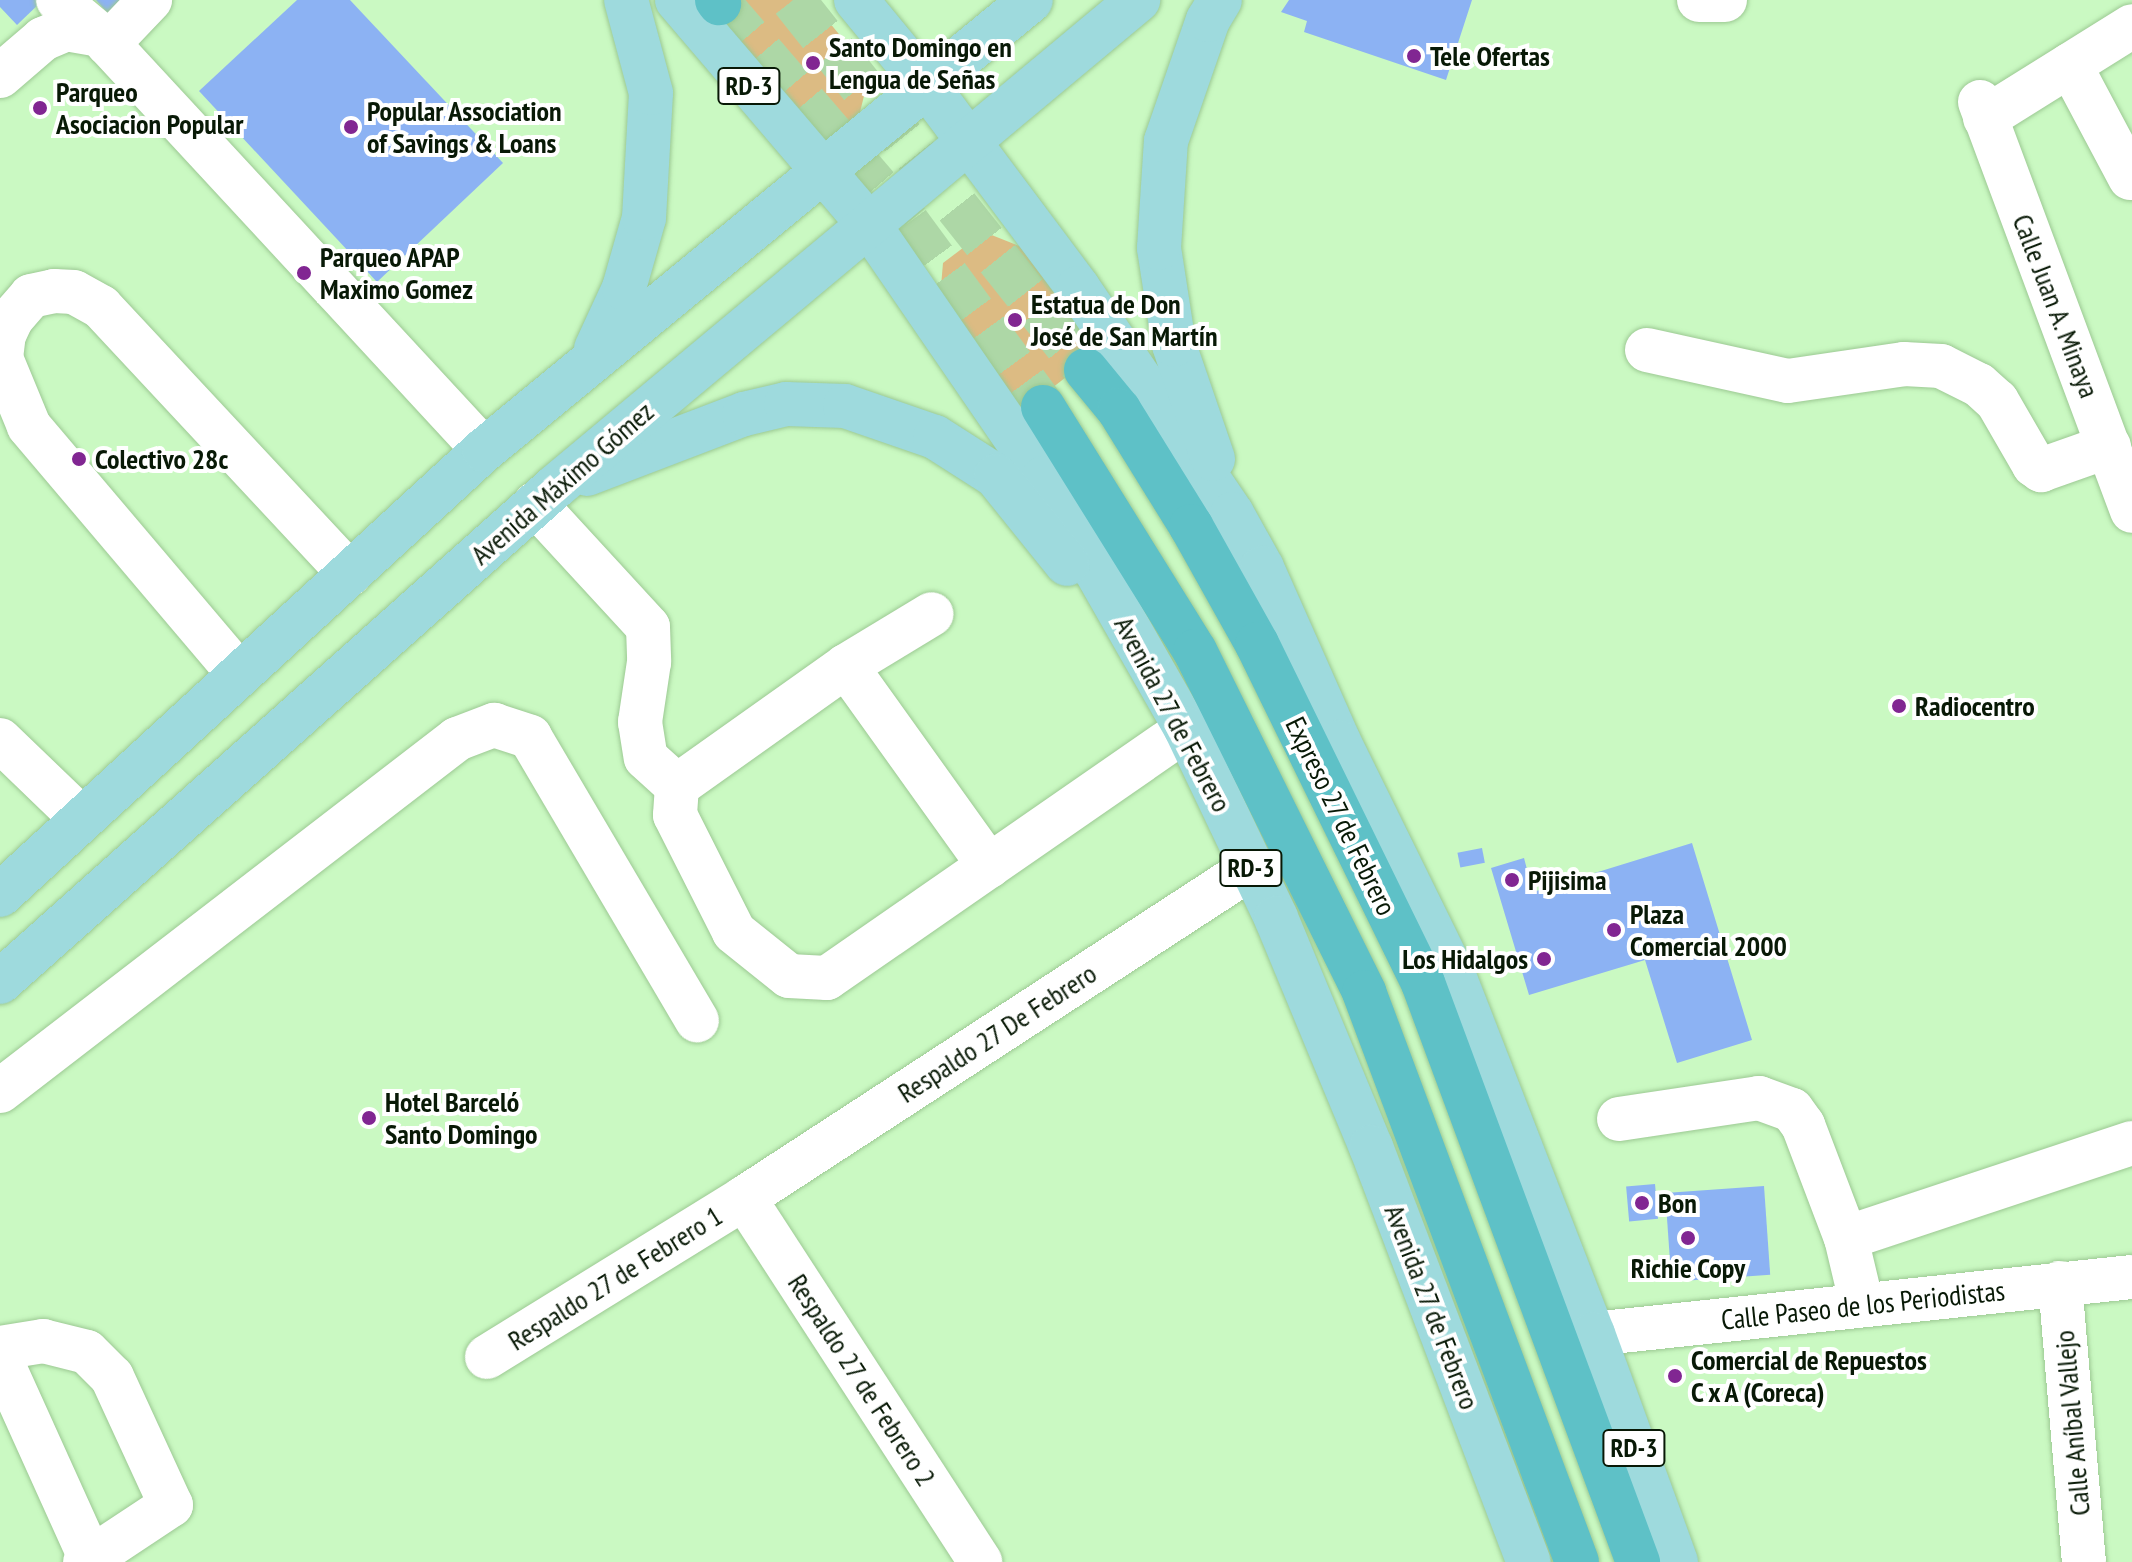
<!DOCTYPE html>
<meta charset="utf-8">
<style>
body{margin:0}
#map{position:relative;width:2132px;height:1562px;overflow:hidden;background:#caf9c2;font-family:"PT Sans Narrow",sans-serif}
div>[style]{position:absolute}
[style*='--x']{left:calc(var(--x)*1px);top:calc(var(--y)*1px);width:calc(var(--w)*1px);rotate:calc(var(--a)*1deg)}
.green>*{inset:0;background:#dcbb83}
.building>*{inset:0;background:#8cb2f3;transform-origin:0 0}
.highway-tunnel>*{height:44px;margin-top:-22px;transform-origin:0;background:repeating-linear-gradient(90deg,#add7a6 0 44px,transparent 0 66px)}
.roads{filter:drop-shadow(0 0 2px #9cc993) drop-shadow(0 0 2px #9cc993)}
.minor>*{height:44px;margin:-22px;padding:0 22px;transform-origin:22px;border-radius:22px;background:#fff}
.major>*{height:44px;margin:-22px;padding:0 22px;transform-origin:22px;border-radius:22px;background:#9edadd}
.highway>*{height:44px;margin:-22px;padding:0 22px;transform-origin:22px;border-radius:22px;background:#5ec1c7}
.dots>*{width:22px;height:22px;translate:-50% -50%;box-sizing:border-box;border:4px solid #fff;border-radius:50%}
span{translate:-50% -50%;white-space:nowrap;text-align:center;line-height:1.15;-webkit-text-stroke:8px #fff;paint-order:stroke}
.shield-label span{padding:2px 6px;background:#fff;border:2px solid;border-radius:6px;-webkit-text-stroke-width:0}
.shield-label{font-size:26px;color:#081906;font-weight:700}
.poi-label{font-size:28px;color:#081906;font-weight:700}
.left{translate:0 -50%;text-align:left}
.right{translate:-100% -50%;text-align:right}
.street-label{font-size:28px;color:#081906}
</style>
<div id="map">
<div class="green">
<i style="clip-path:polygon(727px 0,811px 0,870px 72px,860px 112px,845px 127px,808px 133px,706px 16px)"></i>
<i style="clip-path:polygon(984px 232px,1024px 248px,1098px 352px,1024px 410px,940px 298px,943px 263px)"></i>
</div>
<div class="building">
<i style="clip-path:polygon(0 0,43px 0,17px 25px,0 7px)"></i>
<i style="clip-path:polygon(96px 0,145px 0,119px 26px)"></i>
<i style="clip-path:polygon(297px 0,350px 0,503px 163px,377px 282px,199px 91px)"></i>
<i style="clip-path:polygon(1289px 0,1472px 0,1446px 80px,1304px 32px,1307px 21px,1281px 12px)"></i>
<i style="clip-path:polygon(1692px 843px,1752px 1040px,1677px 1063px,1645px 960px,1529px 995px,1491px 868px,1524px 858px,1533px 892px)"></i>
<i style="left:1482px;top:848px;width:15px;height:25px;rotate:79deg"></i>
<i style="left:1655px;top:1184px;width:35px;height:29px;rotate:85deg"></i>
<i style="left:1764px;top:1186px;width:89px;height:99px;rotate:86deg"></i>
</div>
<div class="highway-tunnel">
<i style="--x:793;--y:0;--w:472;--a:51.6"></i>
<i style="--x:719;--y:3;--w:290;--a:49.3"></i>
<i style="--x:908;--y:223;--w:228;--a:53.7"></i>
</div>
<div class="roads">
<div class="minor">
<i style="--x:58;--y:0;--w:55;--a:39.8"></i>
<i style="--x:100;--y:35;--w:565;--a:47.22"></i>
<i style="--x:1699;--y:0;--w:26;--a:0"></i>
<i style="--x:108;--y:44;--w:61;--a:-46.3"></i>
<i style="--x:2070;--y:65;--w:128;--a:62"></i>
<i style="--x:0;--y:76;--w:57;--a:-40.7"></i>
<i style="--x:43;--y:39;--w:25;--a:-23"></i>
<i style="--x:66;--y:29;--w:35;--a:10"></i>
<i style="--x:1980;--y:102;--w:436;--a:69.6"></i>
<i style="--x:1985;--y:118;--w:173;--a:-32"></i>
<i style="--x:1647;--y:350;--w:144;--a:12.4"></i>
<i style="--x:1788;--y:381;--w:117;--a:-8.3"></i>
<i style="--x:1904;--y:364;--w:37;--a:3"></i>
<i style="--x:1941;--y:366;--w:42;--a:26.6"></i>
<i style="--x:1979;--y:385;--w:24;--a:42"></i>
<i style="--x:1997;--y:401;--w:74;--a:60"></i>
<i style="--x:2034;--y:465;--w:9;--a:36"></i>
<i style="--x:2041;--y:470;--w:72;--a:-19.4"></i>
<i style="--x:535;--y:504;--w:167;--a:47.4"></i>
<i style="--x:648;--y:627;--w:35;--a:88"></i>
<i style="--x:649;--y:662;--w:61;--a:98.5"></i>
<i style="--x:640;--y:722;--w:36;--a:81"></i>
<i style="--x:646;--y:758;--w:42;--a:42.1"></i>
<i style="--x:677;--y:786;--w:29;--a:94"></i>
<i style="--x:675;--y:815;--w:131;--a:63.2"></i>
<i style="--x:734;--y:932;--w:70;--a:38.7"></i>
<i style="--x:789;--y:976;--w:38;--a:3"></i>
<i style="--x:827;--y:978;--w:437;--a:-34.7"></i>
<i style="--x:846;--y:666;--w:246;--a:54.4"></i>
<i style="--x:239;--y:674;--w:325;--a:-130.3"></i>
<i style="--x:29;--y:426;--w:74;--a:-112.4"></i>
<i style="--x:1;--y:358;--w:23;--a:-83"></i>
<i style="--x:4;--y:335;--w:19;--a:-65"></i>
<i style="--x:12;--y:318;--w:29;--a:-49"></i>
<i style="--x:31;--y:296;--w:24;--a:-12"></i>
<i style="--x:54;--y:291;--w:20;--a:3"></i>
<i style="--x:74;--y:292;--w:31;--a:29"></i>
<i style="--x:101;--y:307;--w:365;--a:47"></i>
<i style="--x:0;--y:740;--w:114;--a:43.9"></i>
<i style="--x:677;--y:786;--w:207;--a:-35.4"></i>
<i style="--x:846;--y:666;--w:100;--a:-31.2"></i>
<i style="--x:0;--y:1091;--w:577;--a:-37.6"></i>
<i style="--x:457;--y:739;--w:40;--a:-21"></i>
<i style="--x:494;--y:725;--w:38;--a:18"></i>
<i style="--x:530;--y:737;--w:329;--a:59.5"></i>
<i style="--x:1619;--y:1119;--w:142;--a:-8.5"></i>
<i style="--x:1759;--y:1098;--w:35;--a:20"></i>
<i style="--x:1792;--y:1110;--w:19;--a:54"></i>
<i style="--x:1803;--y:1125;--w:121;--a:69.2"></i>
<i style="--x:1846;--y:1238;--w:69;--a:76.6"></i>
<i style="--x:744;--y:1198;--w:434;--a:57"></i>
<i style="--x:1846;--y:1238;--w:301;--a:-18.4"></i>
<i style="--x:2060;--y:1283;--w:280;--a:85.1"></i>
<i style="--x:1593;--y:1334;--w:542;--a:-6.04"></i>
<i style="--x:0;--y:1348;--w:44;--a:-9.2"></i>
<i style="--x:43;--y:1341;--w:45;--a:14"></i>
<i style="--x:87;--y:1352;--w:35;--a:45"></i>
<i style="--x:112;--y:1377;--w:141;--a:65.3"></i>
<i style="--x:171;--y:1505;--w:103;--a:146.5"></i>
<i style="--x:487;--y:1357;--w:302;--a:-31.7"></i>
<i style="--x:744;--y:1198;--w:605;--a:-33.06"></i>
<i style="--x:0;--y:1358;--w:222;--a:65.7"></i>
</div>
<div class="major">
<i style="--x:677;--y:0;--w:296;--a:49.5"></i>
<i style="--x:869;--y:225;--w:307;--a:55.5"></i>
<i style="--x:1043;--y:478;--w:289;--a:60.3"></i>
<i style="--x:1186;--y:729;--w:209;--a:64.5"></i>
<i style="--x:1276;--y:918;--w:248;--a:67.5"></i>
<i style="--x:1371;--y:1147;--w:444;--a:69.2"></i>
<i style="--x:856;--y:0;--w:112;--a:50.5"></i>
<i style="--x:927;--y:86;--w:252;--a:53.2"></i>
<i style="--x:1078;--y:288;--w:273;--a:55.7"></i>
<i style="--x:1232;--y:514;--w:62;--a:60.9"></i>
<i style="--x:1262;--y:568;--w:190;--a:66.1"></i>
<i style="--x:1339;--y:742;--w:261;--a:63.8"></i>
<i style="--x:1454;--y:976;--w:384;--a:68.8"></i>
<i style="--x:1593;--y:1334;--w:243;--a:70"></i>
<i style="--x:596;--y:349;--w:67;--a:-65.3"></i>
<i style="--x:624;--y:288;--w:73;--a:-74.1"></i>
<i style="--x:644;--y:218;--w:125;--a:-86.8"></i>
<i style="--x:651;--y:93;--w:96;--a:-105"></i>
<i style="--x:1213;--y:459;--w:120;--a:-108.9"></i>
<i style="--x:1174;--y:345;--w:98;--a:-98.8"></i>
<i style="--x:1159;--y:248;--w:107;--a:-86.3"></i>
<i style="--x:1166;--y:141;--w:128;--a:-70.9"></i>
<i style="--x:1208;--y:20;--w:23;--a:-59"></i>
<i style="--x:587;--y:474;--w:168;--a:-20.9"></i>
<i style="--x:744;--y:414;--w:43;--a:-13.4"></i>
<i style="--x:786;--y:404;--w:59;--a:1.9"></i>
<i style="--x:845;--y:406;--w:95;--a:19"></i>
<i style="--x:935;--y:437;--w:72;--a:32.6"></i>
<i style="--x:996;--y:476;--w:113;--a:51.1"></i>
<i style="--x:0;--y:895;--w:657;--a:-42.6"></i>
<i style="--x:484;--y:450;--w:708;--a:-39.44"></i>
<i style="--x:0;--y:982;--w:744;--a:-41.73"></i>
<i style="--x:555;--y:487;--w:760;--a:-39.87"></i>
</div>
<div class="highway">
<i style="--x:717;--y:0;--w:4;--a:56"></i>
<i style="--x:1086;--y:370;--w:52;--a:50.5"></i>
<i style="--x:1119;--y:410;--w:137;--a:58.2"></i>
<i style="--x:1191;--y:526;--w:135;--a:60.8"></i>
<i style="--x:1257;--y:644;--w:377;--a:63.9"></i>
<i style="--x:1423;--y:983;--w:618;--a:69.63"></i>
<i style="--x:1043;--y:407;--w:287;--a:58.1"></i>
<i style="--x:1195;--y:651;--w:381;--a:63.6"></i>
<i style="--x:1364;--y:992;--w:608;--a:69.51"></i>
</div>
</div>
<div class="dots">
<i style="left:1414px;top:56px;background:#812692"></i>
<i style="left:813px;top:63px;background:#812692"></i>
<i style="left:40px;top:108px;background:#812692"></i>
<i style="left:351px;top:127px;background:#812692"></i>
<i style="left:304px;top:273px;background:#812692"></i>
<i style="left:1015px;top:320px;background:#812692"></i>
<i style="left:79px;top:459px;background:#812692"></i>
<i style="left:1899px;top:706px;background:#812692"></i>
<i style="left:1512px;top:880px;background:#812692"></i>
<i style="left:1614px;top:930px;background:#812692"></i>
<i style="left:1544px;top:959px;background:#812692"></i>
<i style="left:369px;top:1118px;background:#812692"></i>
<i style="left:1642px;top:1203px;background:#812692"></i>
<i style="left:1688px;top:1238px;background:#812692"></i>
<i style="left:1675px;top:1376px;background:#812692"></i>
</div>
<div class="shield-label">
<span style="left:749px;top:86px">RD-3</span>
<span style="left:1251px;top:868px">RD-3</span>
<span style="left:1634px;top:1448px">RD-3</span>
</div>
<div class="poi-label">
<span class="left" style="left:829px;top:63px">Santo Domingo en<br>Lengua de Señas</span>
<span class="left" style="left:1430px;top:56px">Tele Ofertas</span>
<span class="left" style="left:56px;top:108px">Parqueo<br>Asociacion Popular</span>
<span class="left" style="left:367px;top:127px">Popular Association<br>of Savings &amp; Loans</span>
<span class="left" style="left:320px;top:273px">Parqueo APAP<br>Maximo Gomez</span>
<span class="left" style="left:1031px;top:320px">Estatua de Don<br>José de San Martín</span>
<span class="left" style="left:95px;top:459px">Colectivo 28c</span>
<span class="left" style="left:1915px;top:706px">Radiocentro</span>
<span class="left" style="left:1528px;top:880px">Pijisima</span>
<span class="left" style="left:1630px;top:930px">Plaza<br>Comercial 2000</span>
<span class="right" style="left:1528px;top:959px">Los Hidalgos</span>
<span class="left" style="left:385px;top:1118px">Hotel Barceló<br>Santo Domingo</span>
<span class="left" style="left:1658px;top:1203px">Bon</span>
<span style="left:1688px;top:1268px">Richie Copy</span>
<span class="left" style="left:1691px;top:1376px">Comercial de Repuestos<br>C x A (Coreca)</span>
</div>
<div class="street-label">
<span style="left:2056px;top:306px;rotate:69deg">Calle Juan A. Minaya</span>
<span style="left:562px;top:483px;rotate:-41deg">Avenida Máximo Gómez</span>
<span style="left:1173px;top:714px;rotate:62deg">Avenida 27 de Febrero</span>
<span style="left:1341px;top:816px;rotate:64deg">Expreso 27 de Febrero</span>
<span style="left:997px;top:1033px;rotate:-33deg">Respaldo 27 De Febrero</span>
<span style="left:615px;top:1278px;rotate:-32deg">Respaldo 27 de Febrero 1</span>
<span style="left:1863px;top:1305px;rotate:-6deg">Calle Paseo de los Periodistas</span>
<span style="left:1432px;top:1307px;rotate:69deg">Avenida 27 de Febrero</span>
<span style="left:862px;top:1380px;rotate:57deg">Respaldo 27 de Febrero 2</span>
<span style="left:2072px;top:1423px;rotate:-95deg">Calle Aníbal Vallejo</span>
</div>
</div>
